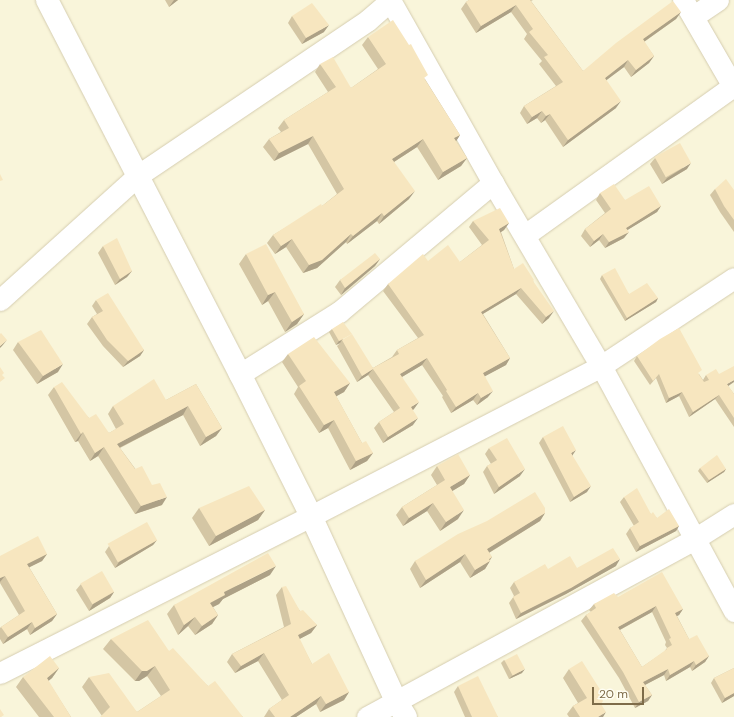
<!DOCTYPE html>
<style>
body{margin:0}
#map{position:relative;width:734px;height:717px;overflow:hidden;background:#fffdea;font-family:"DM Sans",sans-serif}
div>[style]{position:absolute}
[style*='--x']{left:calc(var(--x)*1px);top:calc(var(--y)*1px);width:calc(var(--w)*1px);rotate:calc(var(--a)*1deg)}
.residential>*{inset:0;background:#f9f5da;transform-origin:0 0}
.roads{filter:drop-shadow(0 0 1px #d5cdb0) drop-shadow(0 0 1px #d5cdb0)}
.minor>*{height:21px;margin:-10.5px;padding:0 10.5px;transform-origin:10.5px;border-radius:10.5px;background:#fff}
.tertiary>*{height:22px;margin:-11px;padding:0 11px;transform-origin:11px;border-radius:11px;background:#fff}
.wall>*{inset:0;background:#d4c6a4}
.shaded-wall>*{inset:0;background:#ada186}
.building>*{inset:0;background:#f7e6bf;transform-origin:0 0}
span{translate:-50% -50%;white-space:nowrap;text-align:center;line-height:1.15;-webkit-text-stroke:4px #fffef3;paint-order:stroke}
.scale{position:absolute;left:592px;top:687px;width:52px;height:18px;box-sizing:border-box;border:2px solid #7e6c49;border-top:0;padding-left:5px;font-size:12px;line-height:14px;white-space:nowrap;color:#7e6c49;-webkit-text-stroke:3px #fffef3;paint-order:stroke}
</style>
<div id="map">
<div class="residential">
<i style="left:0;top:0;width:734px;height:717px"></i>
</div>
<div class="roads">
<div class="minor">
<i style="--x:390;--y:0;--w:210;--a:60.6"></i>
<i style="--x:493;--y:183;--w:212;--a:59.5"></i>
<i style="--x:601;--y:366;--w:279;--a:61.5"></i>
<i style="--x:683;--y:0;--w:102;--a:59.9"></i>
<i style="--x:694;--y:16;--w:29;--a:-34"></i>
<i style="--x:525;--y:235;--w:256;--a:-35.6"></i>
<i style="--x:0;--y:300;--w:185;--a:-42.1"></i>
<i style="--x:137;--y:176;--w:279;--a:-34"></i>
<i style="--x:368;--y:20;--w:30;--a:-41"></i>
<i style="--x:240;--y:374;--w:117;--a:-32.1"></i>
<i style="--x:339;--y:312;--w:201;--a:-40"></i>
<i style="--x:0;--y:673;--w:348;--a:-26.8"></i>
<i style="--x:311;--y:516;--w:326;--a:-27.3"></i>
<i style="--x:601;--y:366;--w:159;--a:-33.5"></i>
<i style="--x:367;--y:717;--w:375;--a:-28.5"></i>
<i style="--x:696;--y:538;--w:45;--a:-32.3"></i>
</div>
<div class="tertiary">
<i style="--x:47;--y:0;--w:421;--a:62.7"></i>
<i style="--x:240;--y:374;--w:159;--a:63.4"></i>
<i style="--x:311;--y:516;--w:204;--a:65.3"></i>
<i style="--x:396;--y:701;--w:19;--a:58"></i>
</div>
</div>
<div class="wall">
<i style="clip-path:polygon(165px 0,178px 0,169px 7px)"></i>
<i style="clip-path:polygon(469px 0,533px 0,531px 1px,583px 71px,681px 12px,676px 19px,644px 42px,654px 56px,649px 63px,631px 77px,624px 67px,606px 80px,616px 108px,563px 147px,545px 120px,541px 123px,537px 118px,527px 124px,520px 113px,524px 106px,556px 86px,539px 64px,542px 61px,524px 39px,527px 34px,511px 12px,476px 33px,461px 9px,466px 2px)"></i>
<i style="clip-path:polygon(292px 16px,324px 32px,302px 44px,288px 23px)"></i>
<i style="clip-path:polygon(368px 37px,425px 79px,460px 135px,456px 141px,467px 158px,461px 166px,438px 180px,417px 147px,394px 162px,409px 199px,379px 224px,377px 221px,347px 244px,346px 242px,317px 268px,303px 273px,286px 247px,275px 254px,267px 243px,273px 235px,322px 206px,337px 194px,308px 144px,274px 161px,263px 147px,269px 139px,281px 132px,278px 128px,284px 120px,328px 92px,315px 72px,320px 64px,351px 88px,378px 69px,362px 45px)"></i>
<i style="clip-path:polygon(655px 158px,687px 169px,662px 184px,650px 164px)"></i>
<i style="clip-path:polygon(715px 189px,734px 190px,734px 232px,720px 212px,710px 195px)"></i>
<i style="clip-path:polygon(600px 193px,625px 200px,661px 206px,657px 212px,627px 230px,624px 238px,605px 248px,599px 240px,590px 247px,581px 236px,585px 229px,605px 213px,596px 200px)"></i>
<i style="clip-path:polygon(473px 221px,509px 223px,504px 230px,501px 232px,514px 269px,533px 281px,549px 318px,542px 324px,516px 294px,483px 314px,510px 358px,506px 365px,485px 376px,488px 397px,477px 405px,473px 400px,451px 413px,442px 397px,443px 396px,422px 365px,402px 377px,414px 409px,413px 410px,413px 425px,383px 443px,374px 428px,379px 422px,394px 412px,368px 375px,357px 382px,337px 346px,340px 343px,336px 345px,329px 332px,332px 329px,373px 368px,392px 357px,397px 350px,418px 338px,383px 291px,388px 284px,428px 261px,460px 262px,482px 245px,469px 227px)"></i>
<i style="clip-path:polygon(103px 246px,132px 271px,127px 277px,115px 285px,98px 253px)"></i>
<i style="clip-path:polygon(246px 254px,304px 314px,297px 324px,285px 332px,268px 301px,262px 305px,239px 264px)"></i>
<i style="clip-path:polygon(380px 259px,375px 266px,341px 295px,335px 287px,340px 280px)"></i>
<i style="clip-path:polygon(602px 275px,629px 294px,658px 298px,656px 302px,625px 321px,600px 279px)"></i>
<i style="clip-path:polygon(96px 300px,144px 350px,140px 356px,123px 367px,103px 346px,87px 324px,92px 317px,97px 314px,92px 306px)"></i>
<i style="clip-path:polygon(18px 342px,58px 372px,37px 384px,13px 350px)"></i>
<i style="clip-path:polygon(288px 354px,350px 383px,344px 392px,336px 396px,362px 443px,373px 453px,367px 461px,350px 470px,328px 428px,319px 433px,294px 394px,298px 387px,282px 362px)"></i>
<i style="clip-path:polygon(637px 356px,699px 374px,703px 380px,706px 375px,728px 386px,734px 394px,734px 427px,715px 399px,689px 417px,679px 396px,666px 403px,656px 378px,650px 385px,634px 361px)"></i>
<i style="clip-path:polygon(196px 384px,222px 428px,216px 436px,200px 446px,183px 415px,120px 448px,162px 505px,135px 514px,98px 456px,90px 461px,78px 441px,75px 442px,48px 395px,54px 387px,89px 418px,109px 433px,116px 429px,108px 414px,113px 406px,166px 400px)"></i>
<i style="clip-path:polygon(543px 437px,572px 455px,587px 492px,570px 502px,539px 443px)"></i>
<i style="clip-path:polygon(489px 448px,520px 476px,494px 494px,483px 472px,487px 466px,491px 464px,485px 454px)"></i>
<i style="clip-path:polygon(437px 466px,470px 475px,464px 484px,452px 491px,458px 519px,440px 531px,427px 511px,403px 526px,396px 515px,402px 507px,437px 485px,431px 475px)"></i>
<i style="clip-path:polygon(700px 468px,726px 469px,724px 472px,707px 483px,698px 471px)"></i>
<i style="clip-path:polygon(624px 497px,651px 514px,657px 518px,679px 526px,676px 531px,636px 552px,626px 534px,630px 528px,634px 526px,620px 502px)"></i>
<i style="clip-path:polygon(199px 508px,265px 510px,258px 520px,209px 546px,192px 518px)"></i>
<i style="clip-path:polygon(545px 513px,540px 521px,489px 553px,492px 557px,485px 569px,470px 578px,460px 562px,420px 588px,410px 569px,415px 561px)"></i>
<i style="clip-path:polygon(157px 540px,153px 545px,115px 568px,105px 552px,109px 546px)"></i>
<i style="clip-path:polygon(47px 554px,42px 561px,29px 567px,57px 614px,52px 621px,30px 635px,27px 629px,3px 644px,0 639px,0 628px,1px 627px,19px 615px,0 583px,0 556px)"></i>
<i style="clip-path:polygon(616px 566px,566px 594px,516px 619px,509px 603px,514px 596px,510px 588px,514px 582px,548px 569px,577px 568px)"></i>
<i style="clip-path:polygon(270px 575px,223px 599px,219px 604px,213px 607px,218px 615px,212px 624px,195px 635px,188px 626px,178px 635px,167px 614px,174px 605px)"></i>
<i style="clip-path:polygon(81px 584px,114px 592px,110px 598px,89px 611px,76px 590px)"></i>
<i style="clip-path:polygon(282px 587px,300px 611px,317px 625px,311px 633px,299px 639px,312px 664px,349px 692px,344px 700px,320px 712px,316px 704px,296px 717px,264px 717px,269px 709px,282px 700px,258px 661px,235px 673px,227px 662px,232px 654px,284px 627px,276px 595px)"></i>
<i style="clip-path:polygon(evenodd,618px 597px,683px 609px,679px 615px,677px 616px,689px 639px,709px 656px,705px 662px,692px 671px,690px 667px,666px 681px,664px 675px,645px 685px,652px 695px,648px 701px,635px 708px,619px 678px,581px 621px,586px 615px,591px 612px,589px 610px,594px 604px,618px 597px,652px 612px,666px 642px,665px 645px,667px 648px,664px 652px,642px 667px,620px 630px,652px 612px)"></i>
<i style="clip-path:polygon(111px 639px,169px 651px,208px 686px,243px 717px,102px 716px,82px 687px,89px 677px,137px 712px,161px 696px,147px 676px,139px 681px,135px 681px,103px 649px)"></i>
<i style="clip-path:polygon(504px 660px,522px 673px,509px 679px,501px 663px)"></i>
<i style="clip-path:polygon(59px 668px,52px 678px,48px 681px,71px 717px,39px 717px,16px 687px,23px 677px)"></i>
<i style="clip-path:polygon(734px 668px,734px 696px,722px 703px,711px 683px,714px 678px)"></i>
<i style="clip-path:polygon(569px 669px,599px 694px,603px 717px,569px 717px,567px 714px,573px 706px,578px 703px,563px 678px)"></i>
<i style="clip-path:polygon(458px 686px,498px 717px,465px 717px,454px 692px)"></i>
</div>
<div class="shaded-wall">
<i style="clip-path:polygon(174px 0,178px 0,169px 7px)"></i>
<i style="clip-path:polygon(516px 5px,511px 12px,476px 33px,481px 26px)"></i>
<i style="clip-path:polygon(681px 12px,676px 19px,638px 46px,643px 39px)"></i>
<i style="clip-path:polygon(329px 25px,324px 32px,302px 44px,306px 38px)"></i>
<i style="clip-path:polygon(654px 56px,649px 63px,631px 77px,636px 70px)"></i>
<i style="clip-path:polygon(628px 60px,624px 67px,600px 85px,605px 78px)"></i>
<i style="clip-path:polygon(621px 101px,616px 108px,563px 147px,568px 140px)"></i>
<i style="clip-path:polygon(542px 111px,537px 118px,527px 124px,532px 117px)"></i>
<i style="clip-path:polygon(550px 114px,545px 120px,541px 123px,546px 116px)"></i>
<i style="clip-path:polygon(460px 135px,455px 143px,454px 138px)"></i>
<i style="clip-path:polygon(313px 136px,308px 144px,274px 161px,279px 153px)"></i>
<i style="clip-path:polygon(423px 139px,417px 147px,386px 167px,392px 159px)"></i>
<i style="clip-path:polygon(467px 158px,461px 166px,438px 180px,443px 172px)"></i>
<i style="clip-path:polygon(691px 163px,687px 169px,662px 184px,667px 178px)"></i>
<i style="clip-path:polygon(415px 191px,409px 199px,379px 224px,384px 216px)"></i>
<i style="clip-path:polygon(661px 206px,657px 212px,621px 234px,626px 228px)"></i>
<i style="clip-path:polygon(382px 213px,377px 221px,347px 244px,353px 236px)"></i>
<i style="clip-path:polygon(509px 223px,504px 230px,495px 236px,499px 229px)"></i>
<i style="clip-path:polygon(629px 232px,624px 238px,605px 248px,609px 242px)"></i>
<i style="clip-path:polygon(351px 234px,346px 242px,317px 268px,303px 273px,309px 265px)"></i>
<i style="clip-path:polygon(603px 234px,599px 240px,590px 247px,594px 241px)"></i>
<i style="clip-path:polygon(292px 239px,286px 247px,275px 254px,281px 246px)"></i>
<i style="clip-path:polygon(380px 259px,375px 266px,341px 295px,345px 288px)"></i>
<i style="clip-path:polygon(132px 271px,127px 277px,115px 285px,120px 279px)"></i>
<i style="clip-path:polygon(521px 288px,516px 294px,476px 318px,481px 312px)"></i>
<i style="clip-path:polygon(275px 292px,268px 301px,262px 305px,268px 295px)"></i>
<i style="clip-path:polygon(658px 298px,656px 302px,625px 321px,627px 318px)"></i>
<i style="clip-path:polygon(554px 311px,549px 318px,542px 324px,546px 317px)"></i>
<i style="clip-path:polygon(304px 314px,297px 324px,285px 332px,292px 322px)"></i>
<i style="clip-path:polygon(7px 340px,2px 346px,0 348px,0 346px)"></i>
<i style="clip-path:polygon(342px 340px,340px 343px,336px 345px,339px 341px)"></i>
<i style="clip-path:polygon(144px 350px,140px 356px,123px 367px,128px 361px)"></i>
<i style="clip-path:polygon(427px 358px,422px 365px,395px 381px,400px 374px)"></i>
<i style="clip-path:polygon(510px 358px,506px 365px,478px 380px,483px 373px)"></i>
<i style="clip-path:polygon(63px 364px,58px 372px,37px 384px,43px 376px)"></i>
<i style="clip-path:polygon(373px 369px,368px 375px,357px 382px,362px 376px)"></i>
<i style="clip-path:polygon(734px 380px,734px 382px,724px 389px,727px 384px)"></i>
<i style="clip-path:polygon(350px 383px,344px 392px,328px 401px,334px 392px)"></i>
<i style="clip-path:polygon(493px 391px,488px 397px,477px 405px,481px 398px)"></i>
<i style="clip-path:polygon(682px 392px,679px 396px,666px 403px,669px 398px)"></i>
<i style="clip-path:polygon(478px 393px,473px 400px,451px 413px,456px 407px)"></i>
<i style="clip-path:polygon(719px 395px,715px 399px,689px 417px,693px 412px)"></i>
<i style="clip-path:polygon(419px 402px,414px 409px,407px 414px,411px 407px)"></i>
<i style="clip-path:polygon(188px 406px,183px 415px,111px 452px,117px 444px)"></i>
<i style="clip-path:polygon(418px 418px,413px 425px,383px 443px,388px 437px)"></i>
<i style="clip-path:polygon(334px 420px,328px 428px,319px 433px,324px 425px)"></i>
<i style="clip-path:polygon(222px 428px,216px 436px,200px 446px,206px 437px)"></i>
<i style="clip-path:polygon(83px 432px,78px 441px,75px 442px,81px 434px)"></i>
<i style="clip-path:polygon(104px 447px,98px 456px,90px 461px,95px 453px)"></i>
<i style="clip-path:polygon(576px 450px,572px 456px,571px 453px)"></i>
<i style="clip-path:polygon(373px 453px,367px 461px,350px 470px,356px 461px)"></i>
<i style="clip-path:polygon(525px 469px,520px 476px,494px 494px,499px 487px)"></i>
<i style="clip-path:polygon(726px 469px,724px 472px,707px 483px,709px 480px)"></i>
<i style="clip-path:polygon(470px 475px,464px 484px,444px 496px,450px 487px)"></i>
<i style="clip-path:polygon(591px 486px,587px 492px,570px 502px,574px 497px)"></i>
<i style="clip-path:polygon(167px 497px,162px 505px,135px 514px,141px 506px)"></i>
<i style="clip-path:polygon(433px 503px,427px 511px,403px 526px,409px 518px)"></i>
<i style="clip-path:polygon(265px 510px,258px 520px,209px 546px,216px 536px)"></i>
<i style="clip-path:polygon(464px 510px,458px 519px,440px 531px,446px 522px)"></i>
<i style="clip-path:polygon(545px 513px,540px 521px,482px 557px,487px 549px)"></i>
<i style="clip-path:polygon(679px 526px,676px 531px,636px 552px,640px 546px)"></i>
<i style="clip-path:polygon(157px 540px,153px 545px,115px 568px,119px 562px)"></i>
<i style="clip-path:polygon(47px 554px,42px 561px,22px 571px,27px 564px)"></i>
<i style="clip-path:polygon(465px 554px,460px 562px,420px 588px,426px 580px)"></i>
<i style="clip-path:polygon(492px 557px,488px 562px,490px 561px,485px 569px,470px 578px,475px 570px)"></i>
<i style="clip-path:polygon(620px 559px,616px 566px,566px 594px,516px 619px,521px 613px)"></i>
<i style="clip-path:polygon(276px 566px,270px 575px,223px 599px,219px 604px,203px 612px,210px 603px,224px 592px)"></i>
<i style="clip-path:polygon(5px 576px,0 582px,0 578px)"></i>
<i style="clip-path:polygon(114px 592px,110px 598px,89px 611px,93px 604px)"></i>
<i style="clip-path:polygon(656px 606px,652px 612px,614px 633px,618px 627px)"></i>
<i style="clip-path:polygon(683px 609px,679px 615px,671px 619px,675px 613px)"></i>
<i style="clip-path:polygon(57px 614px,52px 621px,30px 635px,35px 628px)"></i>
<i style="clip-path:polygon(218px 615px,212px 624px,195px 635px,202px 626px)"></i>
<i style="clip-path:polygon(195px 617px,188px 626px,178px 635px,184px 625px)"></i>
<i style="clip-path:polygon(32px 622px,27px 629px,3px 644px,8px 637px)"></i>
<i style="clip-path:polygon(317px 625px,311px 633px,292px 643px,298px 635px)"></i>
<i style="clip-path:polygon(264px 653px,258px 661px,235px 673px,241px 666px)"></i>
<i style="clip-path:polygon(709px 656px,705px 662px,692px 671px,696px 665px)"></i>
<i style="clip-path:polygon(694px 661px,690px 667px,666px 681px,670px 675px)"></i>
<i style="clip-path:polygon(155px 666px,147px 676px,139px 681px,135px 681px,142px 671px)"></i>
<i style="clip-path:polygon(59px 668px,52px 678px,40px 688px,47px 678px)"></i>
<i style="clip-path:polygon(525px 669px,522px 673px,509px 679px,512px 676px)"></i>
<i style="clip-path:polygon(668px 669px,664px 675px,639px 688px,643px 682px)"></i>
<i style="clip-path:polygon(349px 692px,344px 700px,320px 712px,326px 704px)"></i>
<i style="clip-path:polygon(734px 693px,734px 696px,722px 703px,725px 698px)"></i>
<i style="clip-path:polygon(652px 695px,648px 701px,635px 708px,639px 702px)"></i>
<i style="clip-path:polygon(321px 696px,316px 704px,296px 717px,290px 717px)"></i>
<i style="clip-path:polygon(606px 712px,603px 717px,598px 717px)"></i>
</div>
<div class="building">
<i style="clip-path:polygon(469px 0,530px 0,583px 71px,616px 43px,673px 1px,681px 12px,643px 39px,654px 56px,636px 70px,628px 60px,605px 78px,621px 101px,568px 140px,550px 114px,546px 116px,542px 111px,532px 117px,524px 106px,563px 82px,544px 57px,548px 55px,529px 32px,533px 29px,516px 5px,481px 26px,466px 2px)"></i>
<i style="clip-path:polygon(312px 3px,329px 25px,306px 38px,292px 16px)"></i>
<i style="clip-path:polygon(393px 20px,409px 45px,411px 44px,413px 48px,428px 75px,424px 78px,460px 135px,454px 138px,467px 158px,443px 172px,423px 139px,392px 159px,415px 191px,384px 216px,382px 213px,353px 236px,351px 234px,322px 260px,309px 265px,292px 239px,281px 246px,273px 235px,321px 204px,322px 206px,344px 189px,313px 136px,279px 153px,269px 139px,289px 128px,284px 120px,336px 87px,320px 64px,333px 57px,351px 88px,386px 64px,368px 37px)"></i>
<i style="left:680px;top:143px;width:23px;height:29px;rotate:61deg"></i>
<i style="clip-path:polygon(0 174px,3px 180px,0 181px)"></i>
<i style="clip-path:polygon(726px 179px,734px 190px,734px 220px,724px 206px,715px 189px)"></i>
<i style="clip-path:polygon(614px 184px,625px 200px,649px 186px,661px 206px,626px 228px,629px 232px,609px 242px,603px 234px,594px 241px,585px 229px,611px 209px,600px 193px)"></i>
<i style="clip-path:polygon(500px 208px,509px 223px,499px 229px,514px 269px,523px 263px,534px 280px,533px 281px,554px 311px,546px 317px,521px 288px,481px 312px,510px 358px,483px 373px,493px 391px,481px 398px,478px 393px,456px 407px,446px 391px,447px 390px,427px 358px,400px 374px,419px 402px,411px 407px,418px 418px,388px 437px,379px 422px,400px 408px,373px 369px,362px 376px,342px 340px,352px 334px,373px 368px,399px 354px,397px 350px,424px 335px,388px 284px,423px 254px,428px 261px,448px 245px,460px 262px,489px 240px,473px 221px)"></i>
<i style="clip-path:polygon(117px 238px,132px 271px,120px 279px,103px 246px)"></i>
<i style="clip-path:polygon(266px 244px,304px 314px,292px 322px,275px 292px,268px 295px,246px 254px)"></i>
<i style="clip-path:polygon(375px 253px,380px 259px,345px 288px,340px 280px)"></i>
<i style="clip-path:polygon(615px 268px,629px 294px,647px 283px,658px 298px,627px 318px,602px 275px)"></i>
<i style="clip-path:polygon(108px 293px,144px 350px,128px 361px,107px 340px,92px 317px,103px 311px,96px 300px)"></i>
<i style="clip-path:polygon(343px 322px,352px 334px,339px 341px,332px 329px)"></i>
<i style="clip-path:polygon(679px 328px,702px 370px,698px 373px,704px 382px,709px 380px,706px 375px,716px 369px,719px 374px,734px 366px,734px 380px,727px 384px,734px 394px,734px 418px,719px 395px,693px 412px,682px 392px,669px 398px,659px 374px,653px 381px,637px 356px,660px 339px)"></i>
<i style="clip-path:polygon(41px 330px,63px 364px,43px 376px,18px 342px)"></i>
<i style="clip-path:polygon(1px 333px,7px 340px,0 346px,0 334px)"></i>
<i style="clip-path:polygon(314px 337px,350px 383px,334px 392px,362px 443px,366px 441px,373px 453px,356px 461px,334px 420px,324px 425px,299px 386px,306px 381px,288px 354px)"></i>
<i style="clip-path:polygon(0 367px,4px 373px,2px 375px,5px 378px,0 382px)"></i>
<i style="clip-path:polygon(154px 379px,166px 400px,196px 384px,222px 428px,206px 437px,188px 406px,117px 444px,135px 469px,142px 466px,152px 485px,160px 483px,167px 497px,141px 506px,104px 447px,95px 453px,83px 432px,81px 434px,54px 387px,62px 382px,89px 418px,96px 414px,109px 433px,124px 424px,113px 406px)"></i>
<i style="clip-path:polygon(563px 426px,576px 450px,571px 453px,591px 486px,574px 497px,543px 437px)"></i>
<i style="clip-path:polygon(507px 438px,525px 469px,499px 487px,487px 466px,497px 460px,489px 448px)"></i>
<i style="clip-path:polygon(458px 454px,470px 475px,450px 487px,464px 510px,446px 522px,433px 503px,409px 518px,402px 507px,445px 480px,437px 466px)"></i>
<i style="clip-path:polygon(717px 455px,726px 469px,709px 480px,700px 468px)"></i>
<i style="clip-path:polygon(249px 486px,265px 510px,216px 536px,199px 508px)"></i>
<i style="clip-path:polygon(637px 488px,651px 514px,653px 512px,657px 518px,669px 509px,679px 526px,640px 546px,630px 528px,639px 522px,624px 497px)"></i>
<i style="clip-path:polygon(535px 492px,545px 508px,545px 513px,487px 549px,492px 557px,489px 559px,490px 561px,475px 570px,465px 554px,426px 580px,415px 561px,458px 534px,487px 521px)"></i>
<i style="left:147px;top:522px;width:21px;height:45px;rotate:61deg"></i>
<i style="clip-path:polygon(38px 536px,47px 554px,27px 564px,57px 614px,35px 628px,32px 622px,8px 637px,1px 627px,25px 611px,5px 576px,0 578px,0 556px)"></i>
<i style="clip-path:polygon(613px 548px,620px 559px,571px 588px,521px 613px,513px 597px,520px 593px,514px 582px,545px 564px,548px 569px,570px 556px,577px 568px)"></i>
<i style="clip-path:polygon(268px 553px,276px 566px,224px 592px,225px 595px,210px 603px,218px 615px,202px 626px,195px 617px,184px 625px,174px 605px)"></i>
<i style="left:102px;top:571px;width:24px;height:25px;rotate:60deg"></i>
<i style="clip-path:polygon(evenodd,662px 572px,683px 609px,675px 613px,689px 639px,697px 635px,709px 656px,696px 665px,694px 661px,670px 675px,668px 669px,643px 682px,652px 695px,639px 702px,623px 672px,586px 615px,596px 608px,594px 604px,614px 593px,618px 597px,662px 572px,656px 606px,671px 638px,669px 639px,672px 645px,667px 648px,667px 649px,642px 667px,618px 627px,656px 606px)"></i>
<i style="clip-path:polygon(286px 586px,300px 611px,303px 610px,317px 625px,298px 635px,312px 664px,329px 653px,349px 692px,326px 704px,321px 696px,290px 717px,275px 717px,269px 709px,289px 695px,264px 653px,241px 666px,232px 654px,291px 624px,282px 587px)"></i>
<i style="clip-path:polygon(148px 620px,169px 651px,173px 648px,208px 686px,215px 681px,243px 717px,100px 717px,110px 707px,89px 677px,109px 673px,137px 712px,170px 690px,155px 666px,147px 671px,142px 671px,111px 639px)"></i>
<i style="left:517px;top:654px;width:17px;height:14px;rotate:62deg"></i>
<i style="clip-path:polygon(50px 656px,59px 668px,47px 678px,71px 717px,54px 717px,23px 677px)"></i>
<i style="clip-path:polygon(582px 661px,601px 691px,598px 693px,603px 701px,601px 704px,606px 712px,598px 717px,580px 717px,573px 706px,587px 698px,569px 669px)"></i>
<i style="clip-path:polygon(734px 668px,734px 693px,725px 698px,714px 678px)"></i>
<i style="clip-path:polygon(478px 676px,498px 717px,472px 717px,458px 686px)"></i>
<i style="clip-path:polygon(0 709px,4px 715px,1px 717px,0 717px)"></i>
</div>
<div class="scale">20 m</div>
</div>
